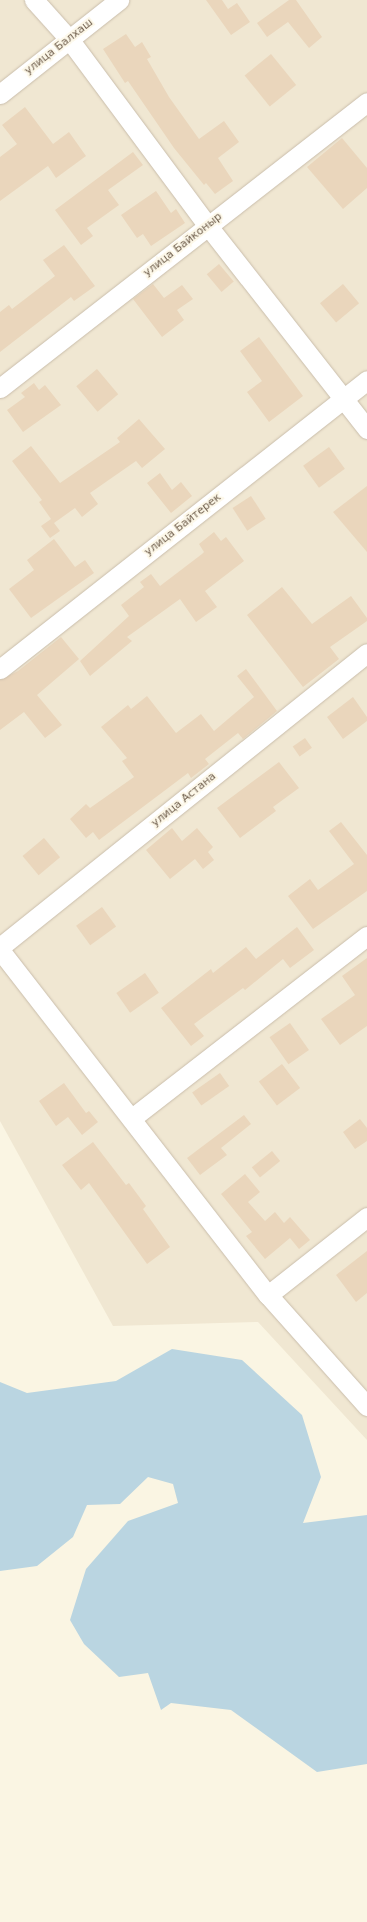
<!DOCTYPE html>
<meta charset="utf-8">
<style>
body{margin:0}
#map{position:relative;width:367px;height:1922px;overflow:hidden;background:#faf5e3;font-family:"DejaVu Sans",sans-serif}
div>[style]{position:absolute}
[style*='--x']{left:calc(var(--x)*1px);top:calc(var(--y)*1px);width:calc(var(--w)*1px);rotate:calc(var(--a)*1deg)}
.residential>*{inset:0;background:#f0e7d2}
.water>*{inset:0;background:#bad5e1}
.building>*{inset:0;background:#ead6bc;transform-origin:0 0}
.roads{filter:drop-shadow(0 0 1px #c9bdab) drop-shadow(0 0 1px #c9bdab)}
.minor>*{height:19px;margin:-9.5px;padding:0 9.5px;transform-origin:9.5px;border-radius:9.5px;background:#fff}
span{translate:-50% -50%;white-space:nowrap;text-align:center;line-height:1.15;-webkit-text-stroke:4px #fdf8e9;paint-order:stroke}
.street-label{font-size:11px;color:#6f5e4c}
</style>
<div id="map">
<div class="residential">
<i style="clip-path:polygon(0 0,367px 0,367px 1440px,258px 1322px,113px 1326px,0 1121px)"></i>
</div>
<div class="water">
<i style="clip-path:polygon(172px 1349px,242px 1360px,302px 1415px,321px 1477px,303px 1523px,367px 1515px,367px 1764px,317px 1772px,231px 1710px,171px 1703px,161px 1710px,148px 1673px,119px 1677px,84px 1644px,70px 1620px,86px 1569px,128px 1521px,178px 1503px,173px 1484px,148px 1477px,120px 1504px,87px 1505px,73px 1537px,37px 1566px,0 1571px,0 1382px,27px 1393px,116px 1381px)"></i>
</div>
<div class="building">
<i style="clip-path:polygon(206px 0,222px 0,228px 9px,237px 3px,250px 22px,231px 35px)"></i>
<i style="clip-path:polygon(289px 0,296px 0,322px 37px,309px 48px,288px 22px,267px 37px,257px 23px)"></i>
<i style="clip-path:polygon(126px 34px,135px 47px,142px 42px,151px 57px,147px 59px,169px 97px,199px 139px,224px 121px,239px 142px,218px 158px,233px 181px,215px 194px,206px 183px,204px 185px,174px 148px,128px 81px,125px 83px,103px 49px)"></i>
<i style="left:271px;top:54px;width:40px;height:34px;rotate:51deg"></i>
<i style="clip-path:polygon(25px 107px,53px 144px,69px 132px,86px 156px,56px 178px,48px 166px,0 201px,0 157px,17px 144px,2px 125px)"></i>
<i style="clip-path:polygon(342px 138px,367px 168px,367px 188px,343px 209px,307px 167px)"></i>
<i style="clip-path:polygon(133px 152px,143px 165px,108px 190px,119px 205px,87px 228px,93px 236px,81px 245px,55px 210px)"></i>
<i style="clip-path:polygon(156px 191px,171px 213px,176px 209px,185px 223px,151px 246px,143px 234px,137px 238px,121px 215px)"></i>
<i style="clip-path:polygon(64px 245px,95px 286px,74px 301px,71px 297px,0 352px,0 312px,9px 305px,12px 309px,55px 276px,43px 260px)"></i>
<i style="left:219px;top:264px;width:23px;height:16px;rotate:50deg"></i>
<i style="clip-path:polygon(153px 284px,164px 298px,182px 285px,193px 299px,177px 310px,184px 320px,162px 337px,133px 299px)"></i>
<i style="left:343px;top:284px;width:25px;height:30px;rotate:50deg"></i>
<i style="clip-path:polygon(259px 337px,303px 396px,269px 422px,247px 392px,262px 381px,240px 351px)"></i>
<i style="left:97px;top:369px;width:33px;height:27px;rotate:50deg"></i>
<i style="clip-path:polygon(34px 383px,39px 390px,45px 385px,61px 405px,23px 432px,7px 410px,25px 397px,21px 393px)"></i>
<i style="clip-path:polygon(139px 419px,165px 449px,142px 468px,136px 461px,90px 493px,98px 504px,82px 517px,75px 508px,54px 523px,60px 531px,50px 538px,41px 526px,51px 519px,39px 502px,42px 500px,12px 461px,31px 446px,60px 483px,120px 442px,117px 438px)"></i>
<i style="left:329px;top:447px;width:27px;height:32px;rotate:54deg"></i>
<i style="clip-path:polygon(160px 473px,172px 490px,181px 482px,192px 496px,171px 513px,147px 483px)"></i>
<i style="clip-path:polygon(367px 486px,367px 552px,333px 512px)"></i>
<i style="left:251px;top:496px;width:27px;height:22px;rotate:57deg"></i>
<i style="clip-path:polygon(214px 532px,221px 541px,226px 537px,244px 561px,205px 591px,217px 607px,196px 622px,180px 599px,127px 637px,132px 641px,90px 676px,80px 661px,129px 616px,121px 605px,144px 587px,140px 582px,151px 574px,160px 586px,202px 554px,204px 552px,199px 544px)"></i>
<i style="clip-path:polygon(54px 539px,75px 567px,85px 560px,94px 573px,31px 618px,9px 589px,34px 570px,27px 560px)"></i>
<i style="clip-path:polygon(282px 587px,312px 624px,351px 596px,367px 618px,367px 621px,330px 647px,339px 659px,303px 687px,247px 615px)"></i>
<i style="clip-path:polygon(61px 637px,79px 659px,37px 695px,62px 725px,45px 738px,24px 712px,0 730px,0 680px,18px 671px)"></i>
<i style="clip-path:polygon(246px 669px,277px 711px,243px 739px,238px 733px,205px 759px,209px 764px,191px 778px,188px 773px,99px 840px,93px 832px,86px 838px,70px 819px,86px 804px,90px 808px,134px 777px,122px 761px,127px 758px,101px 727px,128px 705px,131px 709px,147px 696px,176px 733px,201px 714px,214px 731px,254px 697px,237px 676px)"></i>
<i style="clip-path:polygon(353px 697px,367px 717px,367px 721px,343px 739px,327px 717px)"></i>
<i style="left:305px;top:738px;width:12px;height:15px;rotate:55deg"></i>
<i style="clip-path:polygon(279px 762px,299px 788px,273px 807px,276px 811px,240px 838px,217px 808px)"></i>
<i style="clip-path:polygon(341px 822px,367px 855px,367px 891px,313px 929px,288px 896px,310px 879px,318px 890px,354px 864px,329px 831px)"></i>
<i style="clip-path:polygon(172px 828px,182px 841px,197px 828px,213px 847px,208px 852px,214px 860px,203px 869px,195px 859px,170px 879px,146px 850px)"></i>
<i style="left:44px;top:838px;width:25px;height:28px;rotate:50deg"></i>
<i style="left:102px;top:907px;width:24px;height:32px;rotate:54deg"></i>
<i style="clip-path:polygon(297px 927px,314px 950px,290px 968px,283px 959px,245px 990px,243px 988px,194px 1024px,204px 1036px,191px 1046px,161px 1008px,211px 969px,213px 973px,246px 947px,256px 959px)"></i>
<i style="clip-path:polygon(367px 958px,367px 1026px,340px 1045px,321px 1019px,355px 995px,342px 976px)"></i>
<i style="left:145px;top:973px;width:24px;height:35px;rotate:55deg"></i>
<i style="left:290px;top:1023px;width:33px;height:25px;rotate:55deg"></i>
<i style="left:282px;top:1064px;width:30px;height:29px;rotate:53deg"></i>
<i style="left:220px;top:1073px;width:16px;height:34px;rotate:55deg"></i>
<i style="clip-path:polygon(64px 1083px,86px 1113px,89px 1111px,98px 1122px,82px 1135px,68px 1117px,56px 1126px,39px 1101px)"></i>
<i style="clip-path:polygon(244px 1115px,251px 1124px,221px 1148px,227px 1155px,200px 1175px,187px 1158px)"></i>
<i style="clip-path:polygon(360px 1119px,367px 1128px,367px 1141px,355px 1149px,343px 1132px)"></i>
<i style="clip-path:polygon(93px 1142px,126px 1185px,129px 1183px,146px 1206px,143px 1209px,170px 1247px,147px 1264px,89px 1183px,81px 1190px,62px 1165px)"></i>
<i style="left:272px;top:1151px;width:13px;height:26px;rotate:51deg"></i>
<i style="clip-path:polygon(245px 1174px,260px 1192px,248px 1202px,265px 1221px,275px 1212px,284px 1223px,290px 1217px,310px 1240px,299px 1249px,290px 1238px,265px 1259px,246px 1236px,252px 1232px,221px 1194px)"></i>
<i style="clip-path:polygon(367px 1251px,367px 1293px,356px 1302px,336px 1275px)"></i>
</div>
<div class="roads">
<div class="minor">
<i style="--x:34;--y:0;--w:52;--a:48.1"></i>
<i style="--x:69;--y:39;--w:233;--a:53.4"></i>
<i style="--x:208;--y:226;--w:258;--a:51.9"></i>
<i style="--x:0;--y:94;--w:152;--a:-38.3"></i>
<i style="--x:0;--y:388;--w:465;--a:-37.9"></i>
<i style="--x:0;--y:669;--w:467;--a:-38.2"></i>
<i style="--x:0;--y:947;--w:470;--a:-38.7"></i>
<i style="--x:0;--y:950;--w:437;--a:52.2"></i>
<i style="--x:268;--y:1295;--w:149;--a:48.3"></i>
<i style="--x:132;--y:1118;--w:297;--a:-37.8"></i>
<i style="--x:268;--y:1295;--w:126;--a:-38.2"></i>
</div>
</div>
<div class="street-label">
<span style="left:59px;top:47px;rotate:-38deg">улица Балхаш</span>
<span style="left:183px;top:245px;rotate:-38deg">улица Байконыр</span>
<span style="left:183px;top:525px;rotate:-38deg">улица Байтерек</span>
<span style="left:184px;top:800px;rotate:-39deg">улица Астана</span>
</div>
</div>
